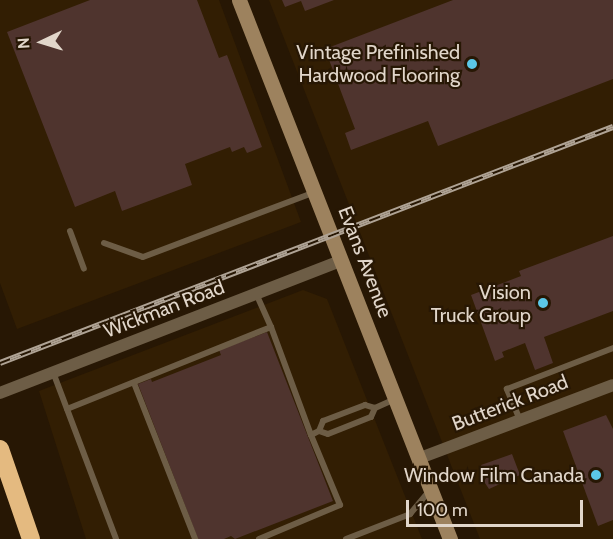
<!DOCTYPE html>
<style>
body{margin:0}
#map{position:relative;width:613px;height:539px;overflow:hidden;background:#271704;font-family:Cabin,sans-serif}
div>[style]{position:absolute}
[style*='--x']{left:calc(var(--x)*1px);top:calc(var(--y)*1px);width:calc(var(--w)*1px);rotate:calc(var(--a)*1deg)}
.built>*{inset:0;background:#321e03}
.building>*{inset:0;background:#4f342e}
.service>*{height:6px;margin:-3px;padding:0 3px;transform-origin:3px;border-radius:3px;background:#6d5d46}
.minor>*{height:12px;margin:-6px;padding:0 6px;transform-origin:6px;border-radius:6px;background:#6d5d46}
.secondary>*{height:15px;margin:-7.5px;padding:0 7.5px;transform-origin:7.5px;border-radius:7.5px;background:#9d825e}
.motorway>*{height:18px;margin:-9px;padding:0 9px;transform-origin:9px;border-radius:9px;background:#e4ba80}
.rail>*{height:6px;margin-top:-3px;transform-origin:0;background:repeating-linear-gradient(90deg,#271704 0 11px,#afa395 0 22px);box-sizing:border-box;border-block:2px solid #afa395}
.dots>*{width:16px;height:16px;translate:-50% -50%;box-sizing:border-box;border:3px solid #271704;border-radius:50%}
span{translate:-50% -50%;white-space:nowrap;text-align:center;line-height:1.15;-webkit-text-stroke:4.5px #271704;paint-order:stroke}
.poi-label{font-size:20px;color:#e1d6ca}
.right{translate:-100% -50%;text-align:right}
.street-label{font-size:20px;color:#e1d6ca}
.north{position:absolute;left:12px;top:12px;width:60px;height:60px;-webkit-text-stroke:4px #271704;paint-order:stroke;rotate:266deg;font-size:16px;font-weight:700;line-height:24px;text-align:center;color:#e1d6ca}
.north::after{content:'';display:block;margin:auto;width:21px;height:27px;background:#e1d6ca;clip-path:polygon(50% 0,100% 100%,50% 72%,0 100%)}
.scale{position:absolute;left:406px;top:500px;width:177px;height:27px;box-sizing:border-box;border:3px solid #e1d6ca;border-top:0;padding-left:8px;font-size:18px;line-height:21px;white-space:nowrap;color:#e1d6ca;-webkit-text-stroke:4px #271704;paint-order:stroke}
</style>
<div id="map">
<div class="built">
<i style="clip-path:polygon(0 0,219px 0,301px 222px,17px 329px,0 283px)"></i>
<i style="clip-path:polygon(269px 0,613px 0,613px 539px,480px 539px)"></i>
<i style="clip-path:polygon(303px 290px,327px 299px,422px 539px,86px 539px,39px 391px)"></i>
</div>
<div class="building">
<i style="clip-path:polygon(90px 0,197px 0,219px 58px,227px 55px,262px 147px,247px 153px,244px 147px,232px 152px,230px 147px,185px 164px,192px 185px,122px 211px,115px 191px,75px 207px,7px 32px)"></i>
<i style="clip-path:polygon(282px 0,334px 0,305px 11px,301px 1px,285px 7px)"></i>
<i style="clip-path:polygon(453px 0,613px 0,613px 79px,438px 146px,428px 121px,351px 150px,345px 133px,355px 129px,325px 49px)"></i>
<i style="clip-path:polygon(613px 236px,613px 311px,544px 337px,553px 363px,535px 370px,525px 343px,502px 352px,504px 357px,495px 361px,471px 295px,521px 276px,519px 271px)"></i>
<i style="clip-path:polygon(267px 332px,333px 501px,235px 539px,231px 536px,224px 539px,198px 539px,138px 384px,151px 379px,152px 382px,221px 355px,219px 350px)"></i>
<i style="clip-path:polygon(606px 415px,613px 429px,613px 520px,598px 526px,563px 431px)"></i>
<i style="clip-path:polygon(512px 454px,520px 475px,489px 489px,483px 480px,486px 479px,481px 465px)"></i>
</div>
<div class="service">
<i style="--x:70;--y:231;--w:40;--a:69.8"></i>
<i style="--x:104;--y:243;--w:41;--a:19.7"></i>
<i style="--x:143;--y:257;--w:184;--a:-20.7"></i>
<i style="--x:271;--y:327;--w:115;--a:69.7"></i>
<i style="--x:53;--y:372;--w:178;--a:69.3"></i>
<i style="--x:134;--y:383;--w:168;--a:68.6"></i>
<i style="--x:67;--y:409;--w:220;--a:-21.9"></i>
<i style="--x:271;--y:327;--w:36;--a:-114"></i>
<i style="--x:520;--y:420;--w:34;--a:-113"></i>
<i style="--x:507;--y:389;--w:114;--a:-21.1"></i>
<i style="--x:319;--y:431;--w:9;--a:18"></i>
<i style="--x:328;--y:434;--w:46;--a:-21.6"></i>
<i style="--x:371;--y:417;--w:10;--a:-66"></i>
<i style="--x:259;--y:539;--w:88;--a:-22.8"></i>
<i style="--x:340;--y:505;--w:76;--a:-112.5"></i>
<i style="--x:311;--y:435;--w:9;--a:-27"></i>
<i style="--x:319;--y:431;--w:11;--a:-68"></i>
<i style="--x:323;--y:421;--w:45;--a:-20.9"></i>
<i style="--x:365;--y:405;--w:10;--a:17"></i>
<i style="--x:375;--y:408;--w:22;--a:-24"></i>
<i style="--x:346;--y:539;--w:69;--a:-21.3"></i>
<i style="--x:410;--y:514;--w:30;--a:-50"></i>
</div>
<div class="minor">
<i style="--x:0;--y:393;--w:366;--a:-21.2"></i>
<i style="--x:420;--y:458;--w:206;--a:-20.7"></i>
</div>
<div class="secondary">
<i style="--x:239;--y:0;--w:579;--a:68.62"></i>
</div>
<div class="motorway">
<i style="--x:0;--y:449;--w:95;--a:71"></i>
</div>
<div class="rail">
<i style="--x:0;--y:363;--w:657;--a:-21.06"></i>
</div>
<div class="dots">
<i style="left:472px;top:64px;background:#5bc7e7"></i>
<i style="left:543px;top:303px;background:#5bc7e7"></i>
<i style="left:596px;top:475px;background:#5bc7e7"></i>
</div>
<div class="poi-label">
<span class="right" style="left:460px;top:64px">Vintage Prefinished<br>Hardwood Flooring</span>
<span class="right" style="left:531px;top:304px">Vision<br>Truck Group</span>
<span class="right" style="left:584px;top:475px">Window Film Canada</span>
</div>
<div class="street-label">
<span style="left:365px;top:262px;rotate:69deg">Evans Avenue</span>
<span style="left:164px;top:309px;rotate:-21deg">Wickman Road</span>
<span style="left:510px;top:403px;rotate:-21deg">Butterick Road</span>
</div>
<div class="north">N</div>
<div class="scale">100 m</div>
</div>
